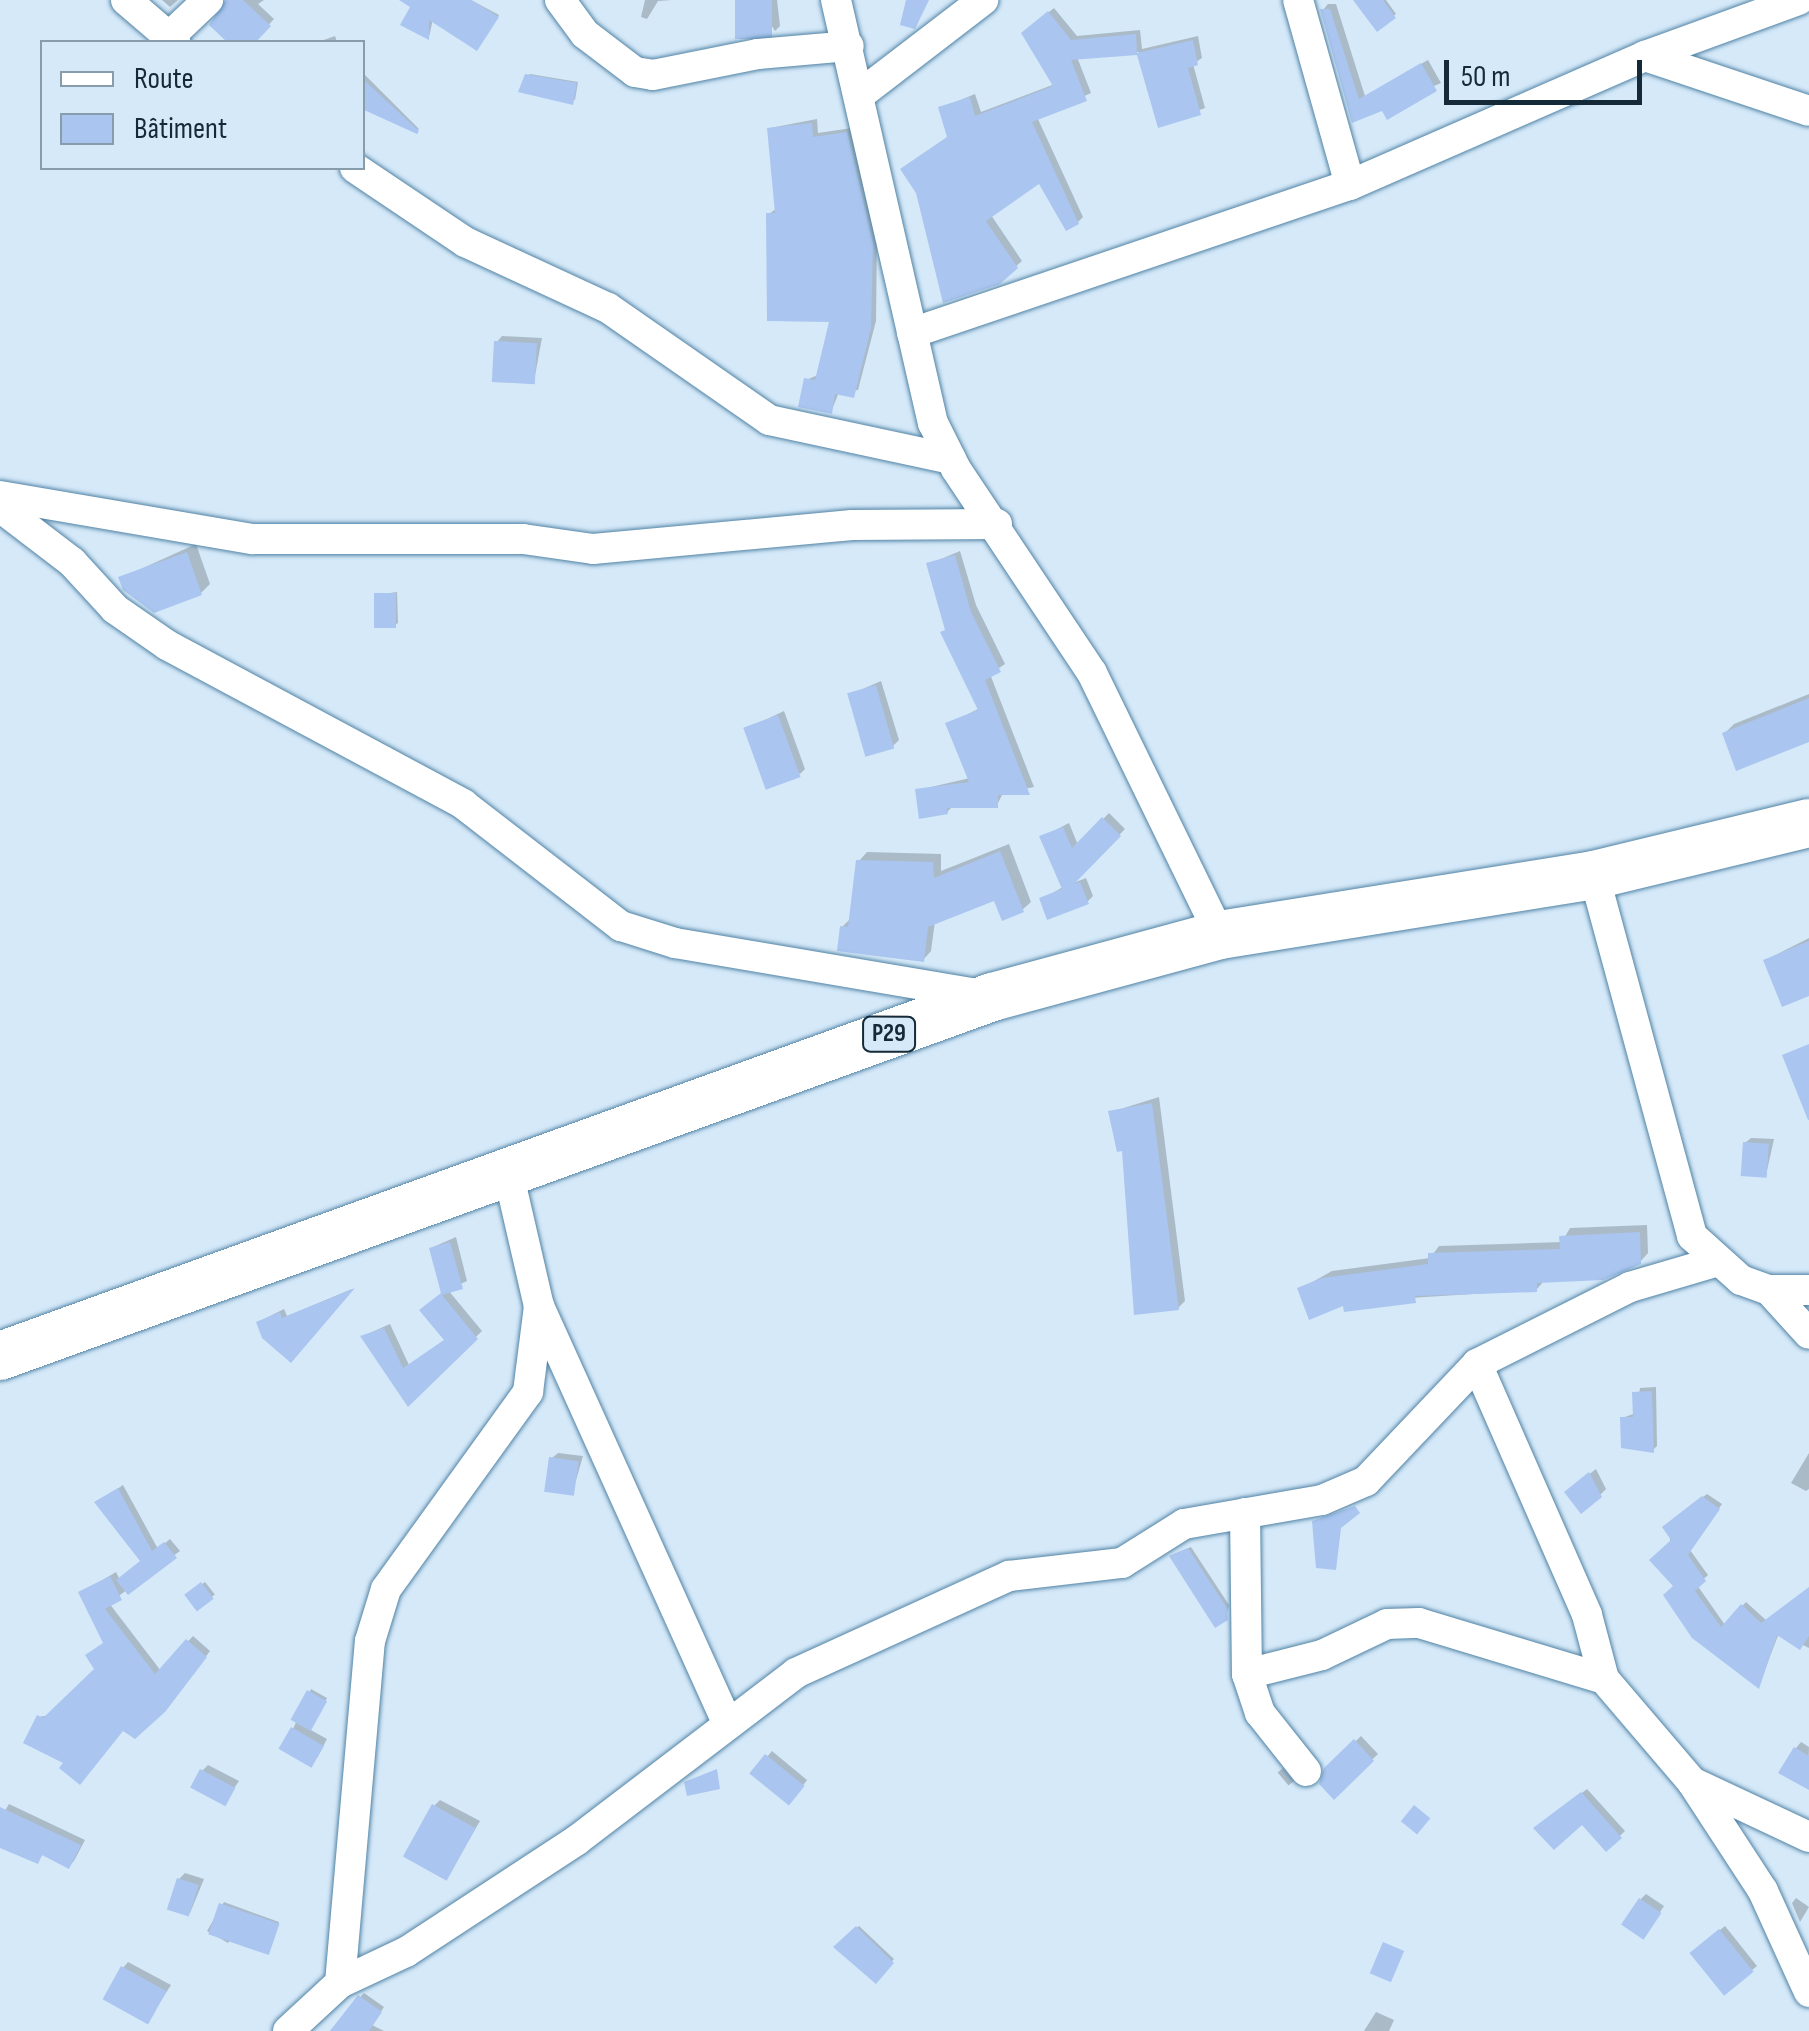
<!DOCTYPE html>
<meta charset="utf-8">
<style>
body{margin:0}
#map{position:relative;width:1809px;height:2031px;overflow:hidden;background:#d5e9f9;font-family:"Sofia Sans Condensed",sans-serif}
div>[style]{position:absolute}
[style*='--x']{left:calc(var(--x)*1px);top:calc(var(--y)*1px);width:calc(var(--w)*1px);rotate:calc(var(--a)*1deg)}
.shadow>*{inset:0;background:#0003;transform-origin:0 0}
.building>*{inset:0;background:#aac5f0;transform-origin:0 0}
.roads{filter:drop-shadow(0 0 2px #5183a5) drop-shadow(0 0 2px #5183a5)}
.minor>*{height:30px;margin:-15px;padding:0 15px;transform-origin:15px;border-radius:15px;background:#fff}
.primary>*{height:48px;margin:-24px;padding:0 24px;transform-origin:24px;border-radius:24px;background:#fff}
span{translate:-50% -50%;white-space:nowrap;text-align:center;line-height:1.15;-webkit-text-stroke:9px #d5e9f9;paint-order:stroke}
.shield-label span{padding:2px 8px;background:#d5e9f9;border:2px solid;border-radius:8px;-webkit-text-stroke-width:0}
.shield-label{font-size:25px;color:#152a38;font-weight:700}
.legend{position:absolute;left:40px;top:40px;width:325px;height:130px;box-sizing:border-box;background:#d5e9f9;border:2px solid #889dac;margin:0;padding:12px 18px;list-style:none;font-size:30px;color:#152a38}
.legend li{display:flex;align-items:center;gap:20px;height:50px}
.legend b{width:50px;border:2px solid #889dac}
.scale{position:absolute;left:1444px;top:60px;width:198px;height:45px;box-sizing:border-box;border:5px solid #152a38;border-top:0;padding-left:12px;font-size:30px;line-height:35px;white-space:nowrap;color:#152a38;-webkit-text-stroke:8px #d5e9f9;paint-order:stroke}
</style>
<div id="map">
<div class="shadow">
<i style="clip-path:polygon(162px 0,178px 0,170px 7px)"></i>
<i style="clip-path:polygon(227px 0,264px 0,258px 4px,274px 19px,253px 42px,231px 42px,212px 25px)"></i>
<i style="clip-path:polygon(417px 0,471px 0,499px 15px,481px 43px,433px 19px,429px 37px)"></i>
<i style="clip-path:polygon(645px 0,672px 0,658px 1px,647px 19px,641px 17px)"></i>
<i style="clip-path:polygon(755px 0,777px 0,780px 26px,775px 31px)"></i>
<i style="clip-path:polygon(1369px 0,1386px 0,1396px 14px,1378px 28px)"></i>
<i style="clip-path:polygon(1328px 4px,1336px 4px,1365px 96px,1428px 60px,1441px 83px,1354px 120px,1323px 10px)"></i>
<i style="clip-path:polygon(1054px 8px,1077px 36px,1140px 30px,1142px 49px,1198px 36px,1202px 58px,1193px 64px,1205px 108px,1160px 125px,1139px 52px,1077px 57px,1091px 93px,1037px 117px,1083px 217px,1078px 222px,1039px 181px,991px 215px,1022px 261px,999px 281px,941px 108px,975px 94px,981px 112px,1055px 84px,1029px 28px)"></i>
<i style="clip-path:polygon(335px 36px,337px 42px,318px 42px)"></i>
<i style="clip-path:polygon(362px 72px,419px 129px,416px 131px,362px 106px)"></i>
<i style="clip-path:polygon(530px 74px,578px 82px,575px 100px,527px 76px)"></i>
<i style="clip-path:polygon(817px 119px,818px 133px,852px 128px,877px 237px,876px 321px,858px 390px,839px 392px,831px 412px,806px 380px,818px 375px,833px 319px,769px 214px,777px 208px,770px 128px)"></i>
<i style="clip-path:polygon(502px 336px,542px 338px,534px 381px,497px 342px)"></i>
<i style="clip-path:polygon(196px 544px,210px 584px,201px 593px,121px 578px)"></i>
<i style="clip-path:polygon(960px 551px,976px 605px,1005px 664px,990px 674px,1034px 787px,1003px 793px,997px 805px,953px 806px,947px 812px,918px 790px,970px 778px,948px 724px,980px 708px,929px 564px)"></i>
<i style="clip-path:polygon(397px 592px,398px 623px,395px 625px,376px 595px)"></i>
<i style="clip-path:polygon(881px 681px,899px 740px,893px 746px,849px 695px)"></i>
<i style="clip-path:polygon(1809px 694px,1809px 740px,1725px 733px,1734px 724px)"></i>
<i style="clip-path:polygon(784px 711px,805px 769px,800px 774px,746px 729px)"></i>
<i style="clip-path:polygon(1109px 813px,1125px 829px,1071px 884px,1086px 878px,1093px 896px,1087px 902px,1042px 899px,1063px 887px,1042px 837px,1069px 823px,1078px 845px)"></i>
<i style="clip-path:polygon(1009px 844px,1031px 902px,1022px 910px,995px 897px,935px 921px,931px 951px,923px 960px,842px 927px,852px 917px,859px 861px,867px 852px,941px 854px,941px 871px)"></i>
<i style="clip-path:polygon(1809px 938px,1809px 993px,1766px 960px)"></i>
<i style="clip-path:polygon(1159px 1097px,1185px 1301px,1178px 1308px,1111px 1112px)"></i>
<i style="clip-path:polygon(1751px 1138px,1774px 1139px,1766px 1175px,1745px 1143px)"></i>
<i style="clip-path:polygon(1647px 1225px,1648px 1253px,1640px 1262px,1544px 1281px,1536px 1290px,1345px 1302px,1300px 1289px,1332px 1271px,1430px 1258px,1439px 1246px,1562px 1242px,1570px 1228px)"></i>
<i style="clip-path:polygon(456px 1237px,467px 1281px,448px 1290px,482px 1331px,408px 1403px,363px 1336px,390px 1324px,409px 1365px,446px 1339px,423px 1310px,443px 1293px,431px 1248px)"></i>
<i style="clip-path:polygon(352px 1289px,290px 1360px,258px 1322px,284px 1309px,287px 1316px)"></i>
<i style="clip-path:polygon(1656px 1387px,1657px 1446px,1653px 1450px,1622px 1418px,1636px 1413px,1640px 1388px)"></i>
<i style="clip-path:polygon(558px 1453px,583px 1456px,572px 1494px,552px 1458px)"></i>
<i style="clip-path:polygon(1809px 1453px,1809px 1489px,1806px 1491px,1791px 1483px)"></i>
<i style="clip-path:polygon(1596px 1469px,1606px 1489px,1600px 1495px,1573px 1487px)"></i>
<i style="clip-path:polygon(123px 1485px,158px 1549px,170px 1539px,180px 1551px,109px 1603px,161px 1671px,193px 1636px,210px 1651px,170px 1704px,67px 1762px,39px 1717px,50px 1715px,98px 1669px,105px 1642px,81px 1593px,116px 1572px,120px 1580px,143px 1561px,98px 1502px)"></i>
<i style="clip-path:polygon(1707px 1494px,1722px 1504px,1690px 1550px,1708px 1575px,1697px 1585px,1725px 1625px,1746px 1602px,1767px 1621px,1809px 1589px,1809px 1648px,1779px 1633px,1759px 1685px,1676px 1586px,1668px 1524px)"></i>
<i style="clip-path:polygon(1191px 1547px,1229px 1605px,1226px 1618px,1174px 1554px)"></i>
<i style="left:205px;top:1582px;width:16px;height:22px;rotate:52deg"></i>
<i style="clip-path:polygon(311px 1689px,327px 1698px,309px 1729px,327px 1739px,317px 1758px,293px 1729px)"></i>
<i style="clip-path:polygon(1361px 1736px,1378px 1754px,1334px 1796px,1327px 1769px)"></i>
<i style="clip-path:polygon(1801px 1742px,1809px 1747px,1808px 1778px,1796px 1748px)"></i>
<i style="clip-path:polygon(772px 1751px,807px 1780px,794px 1798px,753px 1774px)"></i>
<i style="clip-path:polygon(208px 1765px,239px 1781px,224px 1803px,202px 1771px)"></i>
<i style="left:1283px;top:1768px;width:17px;height:7px;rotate:50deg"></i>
<i style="clip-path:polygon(1587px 1789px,1625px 1831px,1606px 1849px,1582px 1822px,1537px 1828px)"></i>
<i style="clip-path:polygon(440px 1800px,480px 1821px,447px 1877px,434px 1806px)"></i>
<i style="clip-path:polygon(9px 1804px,85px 1840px,74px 1861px,69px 1866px,44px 1853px,38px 1861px,0 1845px,0 1819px)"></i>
<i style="clip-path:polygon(185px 1873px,204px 1879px,190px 1913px,179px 1879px)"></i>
<i style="clip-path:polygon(1646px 1894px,1664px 1906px,1648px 1930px,1641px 1899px)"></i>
<i style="clip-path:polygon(1796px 1898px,1809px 1907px,1800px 1922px,1792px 1903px)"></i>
<i style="clip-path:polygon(224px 1902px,279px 1922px,269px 1949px,232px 1938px,228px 1943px,207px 1931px)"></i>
<i style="clip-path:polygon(859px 1926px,894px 1959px,876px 1980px,836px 1947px)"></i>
<i style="clip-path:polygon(1725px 1926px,1757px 1966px,1725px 1993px,1697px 1949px)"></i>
<i style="clip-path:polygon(128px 1962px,171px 1985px,148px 2021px,123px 1968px)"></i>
<i style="clip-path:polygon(364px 1993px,384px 2007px,372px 2025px,384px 2031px,330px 2031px)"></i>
<i style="clip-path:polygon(1376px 2012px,1394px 2020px,1389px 2031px,1364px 2031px)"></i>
</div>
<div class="building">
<i style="clip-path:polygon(226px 0,243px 0,271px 26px,256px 42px,227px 42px,209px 25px)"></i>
<i style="clip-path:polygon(399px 0,471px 0,499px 17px,477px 51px,429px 20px,429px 40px,400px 25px,410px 7px)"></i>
<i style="left:735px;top:0;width:37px;height:39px"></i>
<i style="clip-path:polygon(906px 0,929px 0,915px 29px,900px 25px)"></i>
<i style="clip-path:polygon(1353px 0,1383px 0,1396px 18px,1377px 32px)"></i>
<i style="clip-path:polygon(1320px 9px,1330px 9px,1359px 99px,1421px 63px,1437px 91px,1387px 120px,1382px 111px,1352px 123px)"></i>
<i style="clip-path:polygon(1048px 11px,1071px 40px,1136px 34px,1137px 53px,1193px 40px,1198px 65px,1188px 68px,1201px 115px,1158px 128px,1137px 55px,1071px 60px,1087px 101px,1032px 122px,1079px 224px,1066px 231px,1039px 184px,986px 221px,1018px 268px,1000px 284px,943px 303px,916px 193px,900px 169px,947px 137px,938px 107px,970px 97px,975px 116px,1053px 86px,1021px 33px)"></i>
<i style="clip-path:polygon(525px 74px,577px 83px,573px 105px,518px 92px)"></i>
<i style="clip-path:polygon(362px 78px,419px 131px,417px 134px,362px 109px)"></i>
<i style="clip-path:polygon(812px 123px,813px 137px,847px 132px,873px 244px,871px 328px,854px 398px,835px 394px,832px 414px,798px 407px,804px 378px,815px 380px,829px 322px,767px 321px,766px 213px,775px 213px,767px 128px)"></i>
<i style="left:494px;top:341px;width:43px;height:41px;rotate:3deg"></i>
<i style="clip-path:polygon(187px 552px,202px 595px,154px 613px,123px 590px,118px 577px)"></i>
<i style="clip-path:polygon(955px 555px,971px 612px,1001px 672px,985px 680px,1030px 795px,998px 795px,998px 808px,947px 808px,948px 814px,919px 819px,915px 789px,969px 782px,945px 723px,978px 710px,940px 632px,945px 630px,926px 563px)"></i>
<i style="left:396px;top:593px;width:35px;height:22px;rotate:90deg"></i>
<i style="left:876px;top:685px;width:66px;height:30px;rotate:74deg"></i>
<i style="clip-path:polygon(1809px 698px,1809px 742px,1736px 771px,1722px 733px)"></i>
<i style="left:778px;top:715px;width:66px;height:37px;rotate:70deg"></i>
<i style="clip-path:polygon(1102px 817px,1121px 836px,1074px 884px,1080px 882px,1089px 904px,1047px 920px,1039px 898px,1062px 889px,1039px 836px,1063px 827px,1072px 848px)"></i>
<i style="clip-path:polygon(1000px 851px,1024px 912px,1002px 921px,994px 901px,928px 927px,924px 962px,837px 951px,840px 926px,848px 927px,856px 860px,933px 862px,934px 878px)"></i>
<i style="clip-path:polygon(1809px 941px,1809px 996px,1782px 1007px,1763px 960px)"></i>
<i style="clip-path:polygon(1809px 1044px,1809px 1120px,1808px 1120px,1782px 1055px)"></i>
<i style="clip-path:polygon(1152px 1103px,1179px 1310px,1134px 1315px,1122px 1151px,1117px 1152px,1108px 1111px)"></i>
<i style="left:1743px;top:1142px;width:26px;height:34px;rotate:4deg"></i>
<i style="clip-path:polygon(1640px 1232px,1641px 1264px,1603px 1280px,1537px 1283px,1537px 1292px,1415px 1296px,1416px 1303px,1344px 1312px,1343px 1306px,1309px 1320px,1297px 1288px,1322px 1278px,1428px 1264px,1428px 1253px,1560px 1249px,1559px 1236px)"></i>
<i style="clip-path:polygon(450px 1242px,463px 1289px,442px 1295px,478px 1339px,408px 1407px,360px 1336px,384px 1328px,403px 1368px,444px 1340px,419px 1310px,441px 1293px,429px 1248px)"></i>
<i style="clip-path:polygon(355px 1288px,291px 1363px,262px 1338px,256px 1322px,280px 1312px,282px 1318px)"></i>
<i style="clip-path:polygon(1652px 1391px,1654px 1453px,1621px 1448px,1620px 1417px,1633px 1417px,1632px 1392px)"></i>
<i style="left:549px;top:1457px;width:30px;height:35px;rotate:8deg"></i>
<i style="clip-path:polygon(1589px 1472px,1602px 1497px,1581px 1514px,1564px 1492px)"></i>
<i style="clip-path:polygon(118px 1488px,152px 1551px,164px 1542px,177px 1558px,128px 1595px,116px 1580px,140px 1561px,94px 1502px)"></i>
<i style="clip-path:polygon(1702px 1496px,1720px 1509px,1688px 1555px,1706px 1581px,1695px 1591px,1721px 1627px,1741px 1604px,1761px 1623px,1809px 1587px,1809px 1636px,1800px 1650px,1777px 1635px,1759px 1689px,1692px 1638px,1663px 1595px,1673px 1586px,1649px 1560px,1671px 1540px,1662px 1527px)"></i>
<i style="clip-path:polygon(1355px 1506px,1360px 1513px,1341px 1528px,1336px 1570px,1316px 1568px,1312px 1521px)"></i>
<i style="clip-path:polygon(1188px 1548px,1227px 1608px,1228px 1620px,1215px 1628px,1169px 1556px)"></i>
<i style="clip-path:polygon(110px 1576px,122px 1600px,105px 1609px,155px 1674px,186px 1639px,207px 1657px,165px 1712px,135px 1739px,123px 1731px,80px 1785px,59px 1768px,63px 1763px,23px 1743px,37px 1715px,43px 1718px,94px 1669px,85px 1655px,103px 1643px,78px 1592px)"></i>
<i style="left:201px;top:1582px;width:21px;height:21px;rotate:53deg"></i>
<i style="left:307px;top:1690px;width:23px;height:34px;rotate:29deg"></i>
<i style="left:291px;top:1727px;width:38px;height:25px;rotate:30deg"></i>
<i style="clip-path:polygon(1354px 1739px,1374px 1761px,1334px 1800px,1319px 1784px,1324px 1768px)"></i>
<i style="clip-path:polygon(1794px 1747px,1809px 1756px,1809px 1790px,1778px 1773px)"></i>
<i style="left:765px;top:1754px;width:51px;height:25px;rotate:39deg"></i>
<i style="left:200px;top:1769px;width:40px;height:21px;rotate:28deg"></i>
<i style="clip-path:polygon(717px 1769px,720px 1789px,687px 1796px,684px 1782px)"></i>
<i style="clip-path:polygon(1581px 1792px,1622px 1838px,1606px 1852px,1582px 1825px,1554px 1850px,1533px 1828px)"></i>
<i style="left:432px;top:1804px;width:50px;height:60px;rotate:29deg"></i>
<i style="left:1414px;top:1805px;width:21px;height:21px;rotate:39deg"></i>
<i style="clip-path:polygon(0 1807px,81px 1845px,69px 1869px,42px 1855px,38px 1864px,0 1848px)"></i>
<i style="left:177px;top:1878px;width:23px;height:33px;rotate:18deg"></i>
<i style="left:1639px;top:1898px;width:27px;height:32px;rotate:34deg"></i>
<i style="left:219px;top:1903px;width:64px;height:33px;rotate:19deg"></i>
<i style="clip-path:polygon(856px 1926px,894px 1963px,876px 1984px,833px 1947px)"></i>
<i style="left:1719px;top:1929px;width:55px;height:38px;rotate:51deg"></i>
<i style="left:1383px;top:1942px;width:23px;height:34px;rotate:23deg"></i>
<i style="left:121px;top:1966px;width:52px;height:38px;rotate:29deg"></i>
<i style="clip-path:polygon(358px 1995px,382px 2012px,369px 2031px,330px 2031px)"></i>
</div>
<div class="roads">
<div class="minor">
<i style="--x:126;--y:0;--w:65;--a:40.6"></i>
<i style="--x:560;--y:0;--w:42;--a:53.7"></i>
<i style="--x:585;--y:34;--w:63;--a:37.2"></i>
<i style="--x:635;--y:72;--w:18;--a:9"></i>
<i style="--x:653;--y:75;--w:107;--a:-11.3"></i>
<i style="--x:758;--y:54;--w:91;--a:-5"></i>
<i style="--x:836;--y:0;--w:434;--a:77.1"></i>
<i style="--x:933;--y:423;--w:51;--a:63.4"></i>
<i style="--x:956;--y:469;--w:245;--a:56.3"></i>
<i style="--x:1092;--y:673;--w:292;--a:64"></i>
<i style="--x:1298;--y:0;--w:192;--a:74.3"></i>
<i style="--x:169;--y:37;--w:54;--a:-43.5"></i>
<i style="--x:1645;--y:56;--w:173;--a:18.5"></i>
<i style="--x:862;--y:93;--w:153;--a:-37.5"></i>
<i style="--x:355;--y:168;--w:133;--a:33.9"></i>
<i style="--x:465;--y:242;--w:157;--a:24.8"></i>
<i style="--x:608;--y:308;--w:196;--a:34.8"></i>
<i style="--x:769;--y:420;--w:186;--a:12.1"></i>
<i style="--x:912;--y:333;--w:462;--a:-18.7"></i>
<i style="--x:1350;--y:185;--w:322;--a:-23.6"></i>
<i style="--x:1645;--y:56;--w:164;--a:-20"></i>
<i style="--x:0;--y:496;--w:256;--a:9.7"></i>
<i style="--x:252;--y:539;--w:271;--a:0"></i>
<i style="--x:523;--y:539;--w:71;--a:8.1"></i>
<i style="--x:593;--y:549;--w:260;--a:-5.3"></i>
<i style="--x:852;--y:525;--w:145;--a:-0.4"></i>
<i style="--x:0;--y:507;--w:91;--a:37.4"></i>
<i style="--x:72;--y:562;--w:64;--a:47.5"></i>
<i style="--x:115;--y:609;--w:63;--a:34.7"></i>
<i style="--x:167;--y:645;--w:336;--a:28.2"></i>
<i style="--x:463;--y:804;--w:200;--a:37.7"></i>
<i style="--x:621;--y:926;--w:57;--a:17.5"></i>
<i style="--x:675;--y:943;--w:311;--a:9.6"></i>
<i style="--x:1594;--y:875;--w:374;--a:74.8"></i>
<i style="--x:1692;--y:1236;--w:66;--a:41.9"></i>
<i style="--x:1741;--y:1280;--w:30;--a:20"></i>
<i style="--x:1769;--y:1290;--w:40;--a:0"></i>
<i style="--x:508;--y:1172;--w:138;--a:77"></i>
<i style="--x:539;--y:1306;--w:459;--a:65.7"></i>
<i style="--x:1769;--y:1290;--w:59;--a:47.7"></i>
<i style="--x:1477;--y:1364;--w:274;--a:66.3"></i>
<i style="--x:1587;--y:1615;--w:66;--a:75.1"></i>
<i style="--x:1604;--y:1679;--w:135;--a:49.5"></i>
<i style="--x:1692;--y:1782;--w:130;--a:56.9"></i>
<i style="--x:1763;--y:1891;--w:111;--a:65.5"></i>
<i style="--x:1245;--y:1513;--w:161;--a:89.3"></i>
<i style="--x:1247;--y:1674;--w:41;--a:71.6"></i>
<i style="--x:1260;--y:1713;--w:74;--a:51.6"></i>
<i style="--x:1247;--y:1674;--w:77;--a:-14.2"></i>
<i style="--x:1322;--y:1655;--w:72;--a:-25.5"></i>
<i style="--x:1387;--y:1624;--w:32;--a:-2"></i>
<i style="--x:1419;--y:1623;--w:193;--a:16.8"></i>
<i style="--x:1692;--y:1782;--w:129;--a:25.2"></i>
<i style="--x:340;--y:1983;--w:343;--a:-85"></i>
<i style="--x:370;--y:1641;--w:54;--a:-72.9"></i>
<i style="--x:386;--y:1589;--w:243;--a:-54.2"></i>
<i style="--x:528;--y:1392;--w:87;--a:-82.7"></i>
<i style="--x:288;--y:2031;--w:71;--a:-42.7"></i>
<i style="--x:340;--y:1983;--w:73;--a:-25.2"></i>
<i style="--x:406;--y:1952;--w:204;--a:-33.2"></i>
<i style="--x:577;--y:1840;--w:275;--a:-37.3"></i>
<i style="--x:796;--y:1673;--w:234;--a:-24.5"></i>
<i style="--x:1009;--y:1576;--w:114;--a:-6.6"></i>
<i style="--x:1122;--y:1563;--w:73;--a:-32.2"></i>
<i style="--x:1184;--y:1524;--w:140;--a:-9.9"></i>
<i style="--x:1322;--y:1500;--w:48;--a:-23.4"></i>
<i style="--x:1366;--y:1481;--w:161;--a:-46.5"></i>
<i style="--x:1477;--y:1364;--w:171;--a:-26.7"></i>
<i style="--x:1630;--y:1287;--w:89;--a:-16.4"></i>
</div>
<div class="primary">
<i style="--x:0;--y:1356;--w:1055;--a:-19.89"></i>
<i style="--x:992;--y:997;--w:236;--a:-15.2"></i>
<i style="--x:1220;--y:935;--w:379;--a:-9.1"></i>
<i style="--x:1594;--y:875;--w:221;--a:-13.6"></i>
</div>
</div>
<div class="shield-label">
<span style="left:889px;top:1034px">P29</span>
</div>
<ul class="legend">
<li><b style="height:12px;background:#fff"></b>Route</li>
<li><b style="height:28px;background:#aac5f0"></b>Bâtiment</li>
</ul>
<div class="scale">50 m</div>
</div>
